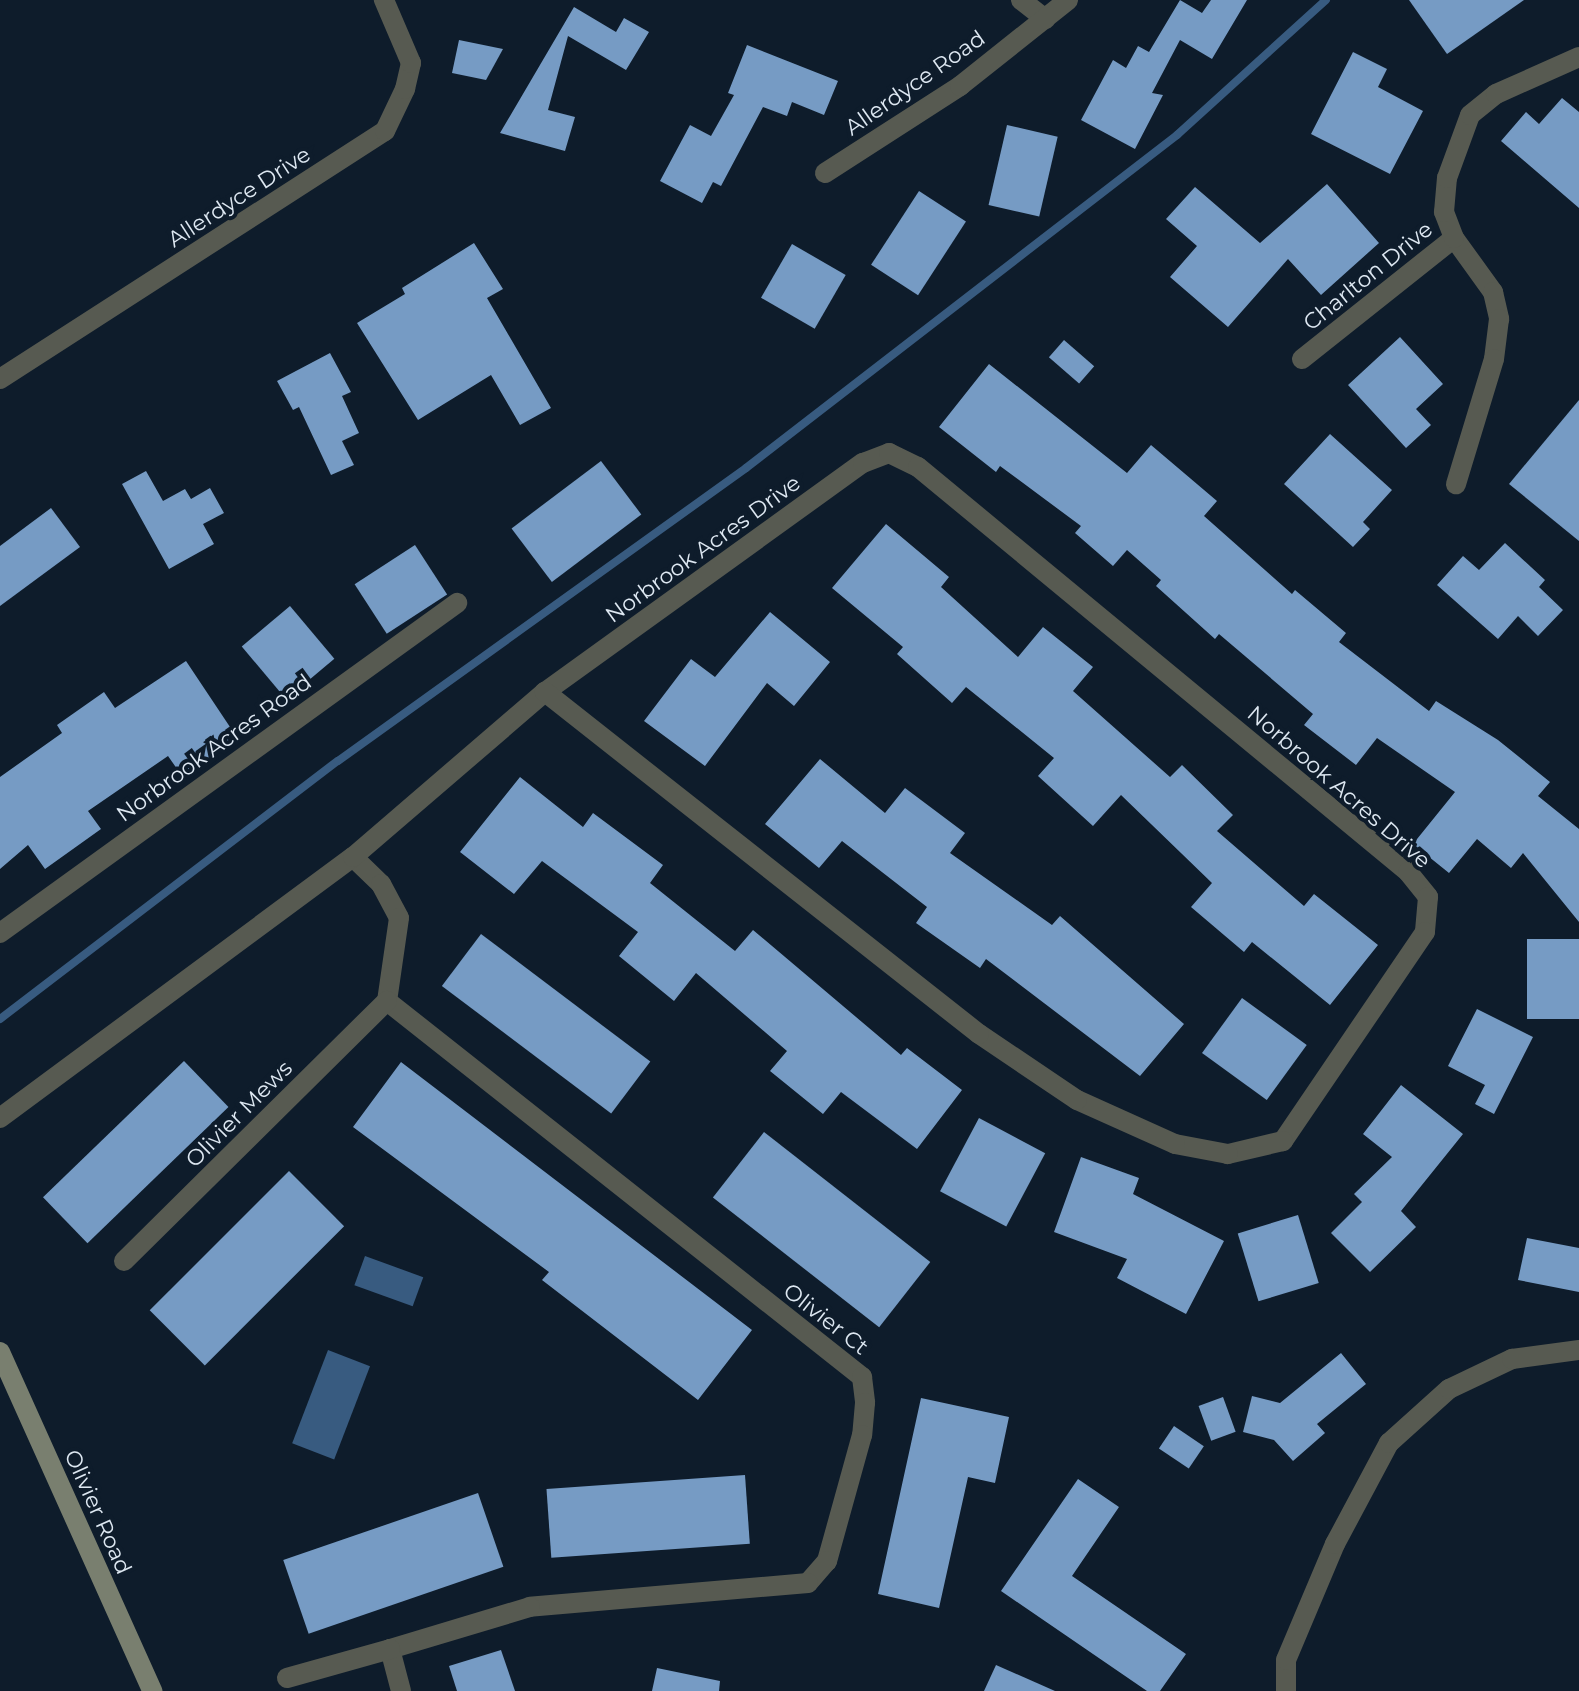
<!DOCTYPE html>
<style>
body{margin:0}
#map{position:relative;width:1579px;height:1691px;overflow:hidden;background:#0e1c2b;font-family:Montserrat,sans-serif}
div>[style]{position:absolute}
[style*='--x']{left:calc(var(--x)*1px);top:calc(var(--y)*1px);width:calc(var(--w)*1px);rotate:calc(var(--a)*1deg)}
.water>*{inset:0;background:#385b80;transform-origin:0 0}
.stream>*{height:8px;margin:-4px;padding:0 4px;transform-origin:4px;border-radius:4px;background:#385b80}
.building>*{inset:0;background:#769bc4;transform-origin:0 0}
.minor>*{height:20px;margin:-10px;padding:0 10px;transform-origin:10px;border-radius:10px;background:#575a51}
.secondary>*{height:20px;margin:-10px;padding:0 10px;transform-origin:10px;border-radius:10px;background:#797f6f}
span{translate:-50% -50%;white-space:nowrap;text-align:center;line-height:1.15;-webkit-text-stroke:8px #0e1c2b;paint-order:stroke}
.street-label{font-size:22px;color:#dee8f2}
</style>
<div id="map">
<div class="water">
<i style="left:365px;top:1256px;width:62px;height:31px;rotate:20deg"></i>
<i style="left:328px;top:1350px;width:45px;height:100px;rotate:21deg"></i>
</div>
<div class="stream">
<i style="--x:0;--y:1019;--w:425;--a:-37.4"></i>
<i style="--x:338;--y:761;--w:502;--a:-35.68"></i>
<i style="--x:746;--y:468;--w:545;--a:-37.69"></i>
<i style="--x:1177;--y:135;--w:201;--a:-42.2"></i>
</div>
<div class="building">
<i style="clip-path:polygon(1180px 0,1202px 13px,1211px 0,1247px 0,1212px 59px,1180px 40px,1152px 93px,1163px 95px,1135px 149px,1081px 120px,1113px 60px,1126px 68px,1138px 46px,1149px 52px)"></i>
<i style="clip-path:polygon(1409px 0,1524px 0,1447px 54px)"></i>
<i style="clip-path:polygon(574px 7px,616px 32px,624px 18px,649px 32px,626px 70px,568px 36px,548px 110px,575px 117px,565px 151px,500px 133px)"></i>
<i style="clip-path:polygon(459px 40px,503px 49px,486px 80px,452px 73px)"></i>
<i style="clip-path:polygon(747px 45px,838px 81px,824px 115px,792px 102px,787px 116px,763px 107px,721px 186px,713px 182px,702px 203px,660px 181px,690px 125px,711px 136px,734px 95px,728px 93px)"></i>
<i style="clip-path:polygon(1353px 52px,1387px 69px,1378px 87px,1423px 111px,1390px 174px,1311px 134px)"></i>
<i style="clip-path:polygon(1562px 98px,1579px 112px,1579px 208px,1501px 141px,1526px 112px,1539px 124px)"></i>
<i style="left:1007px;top:125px;width:52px;height:82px;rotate:13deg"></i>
<i style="clip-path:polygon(1327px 184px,1379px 243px,1321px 295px,1288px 259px,1228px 327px,1170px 277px,1197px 246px,1166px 219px,1195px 187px,1260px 243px)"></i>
<i style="left:919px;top:191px;width:56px;height:88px;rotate:33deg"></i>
<i style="clip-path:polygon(474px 243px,503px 289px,487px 298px,551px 408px,520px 425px,491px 375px,418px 420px,357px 323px,405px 294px,402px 288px)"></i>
<i style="left:792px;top:244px;width:62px;height:62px;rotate:30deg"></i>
<i style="clip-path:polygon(1400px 337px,1443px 384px,1416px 409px,1431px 425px,1406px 448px,1348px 385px)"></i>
<i style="left:1064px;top:340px;width:40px;height:23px;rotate:41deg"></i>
<i style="clip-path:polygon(330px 353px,351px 392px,342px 396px,359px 433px,342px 441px,354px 465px,331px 475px,299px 407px,293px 410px,277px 381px)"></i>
<i style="clip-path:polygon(989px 364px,1127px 473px,1151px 445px,1217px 501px,1204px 516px,1292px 594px,1295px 590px,1346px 633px,1339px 642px,1429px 711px,1436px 701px,1498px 740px,1550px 782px,1538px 796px,1579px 829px,1579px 922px,1523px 853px,1511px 868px,1477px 839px,1449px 873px,1413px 844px,1455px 792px,1377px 738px,1356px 765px,1304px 725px,1313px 714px,1219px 634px,1215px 639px,1156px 586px,1161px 580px,1127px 550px,1113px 566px,1075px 533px,1081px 526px,1000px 466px,996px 472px,939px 427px)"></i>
<i style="clip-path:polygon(1579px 400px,1579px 541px,1509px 484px)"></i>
<i style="clip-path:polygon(1330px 434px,1392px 490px,1363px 522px,1370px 529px,1353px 547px,1284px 484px)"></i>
<i style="left:601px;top:461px;width:67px;height:112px;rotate:53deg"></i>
<i style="clip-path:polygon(146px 471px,163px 501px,185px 489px,191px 499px,210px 488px,224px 513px,203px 524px,214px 544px,169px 569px,122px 484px)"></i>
<i style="clip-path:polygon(51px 508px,80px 547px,0 606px,0 546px)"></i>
<i style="clip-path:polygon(886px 524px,949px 577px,941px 587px,1018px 657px,1043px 627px,1093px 667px,1073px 691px,1170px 777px,1182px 765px,1233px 815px,1217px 831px,1304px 906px,1314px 894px,1378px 945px,1330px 1005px,1252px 942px,1244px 952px,1191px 907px,1212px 883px,1121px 795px,1093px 826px,1038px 776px,1054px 758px,966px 687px,952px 703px,897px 654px,903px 647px,832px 588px)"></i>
<i style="clip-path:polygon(1505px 543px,1545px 580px,1539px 587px,1563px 610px,1538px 636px,1518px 616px,1498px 639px,1437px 585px,1463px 556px,1479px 570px)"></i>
<i style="left:415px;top:545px;width:59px;height:72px;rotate:57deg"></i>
<i style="left:290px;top:606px;width:69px;height:63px;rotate:50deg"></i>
<i style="clip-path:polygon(770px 612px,830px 662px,794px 706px,767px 683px,705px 766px,644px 721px,691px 659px,715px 677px)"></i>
<i style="clip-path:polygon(186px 661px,238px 739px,182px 776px,168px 756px,88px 811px,101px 829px,45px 869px,28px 845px,0 869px,0 777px,62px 733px,57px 725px,104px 692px,115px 708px)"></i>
<i style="clip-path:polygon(820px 759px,885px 813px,905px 788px,965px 833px,950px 853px,1052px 925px,1060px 916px,1184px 1024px,1140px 1076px,986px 959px,980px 968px,916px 923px,927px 907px,842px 841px,819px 868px,765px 824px)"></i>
<i style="clip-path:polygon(520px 777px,583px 827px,593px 813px,663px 865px,650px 883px,735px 951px,753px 930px,901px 1055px,907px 1048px,962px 1090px,917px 1149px,841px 1092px,823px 1114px,770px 1071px,787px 1051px,696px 973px,674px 1001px,619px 956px,638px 932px,542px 861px,514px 894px,460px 852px)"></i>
<i style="left:481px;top:934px;width:212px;height:65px;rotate:37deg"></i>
<i style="left:1579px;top:939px;width:80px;height:52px;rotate:90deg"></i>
<i style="left:1242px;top:998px;width:80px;height:68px;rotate:36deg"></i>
<i style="clip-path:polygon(1477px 1009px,1533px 1037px,1494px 1114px,1475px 1104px,1485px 1085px,1448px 1066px)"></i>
<i style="left:184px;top:1061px;width:64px;height:196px;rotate:46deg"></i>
<i style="clip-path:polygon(401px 1062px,752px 1330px,698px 1400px,542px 1280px,549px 1272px,353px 1127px)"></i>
<i style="clip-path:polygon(1401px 1085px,1463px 1134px,1401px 1211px,1416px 1227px,1370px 1272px,1331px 1233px,1362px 1202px,1354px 1194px,1392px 1157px,1363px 1134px)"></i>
<i style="left:979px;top:1118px;width:75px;height:83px;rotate:28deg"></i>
<i style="left:764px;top:1132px;width:211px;height:83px;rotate:38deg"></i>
<i style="clip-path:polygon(1081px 1157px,1139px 1178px,1133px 1194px,1224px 1241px,1186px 1314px,1117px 1278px,1127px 1259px,1054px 1232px)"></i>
<i style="left:289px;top:1171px;width:78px;height:197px;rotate:45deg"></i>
<i style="left:1298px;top:1215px;width:71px;height:63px;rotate:73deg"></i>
<i style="clip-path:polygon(1527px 1238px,1579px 1248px,1579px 1292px,1518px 1280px)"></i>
<i style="clip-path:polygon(1341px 1353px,1366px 1384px,1317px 1424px,1325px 1433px,1293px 1461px,1274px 1440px,1243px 1432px,1252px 1396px,1280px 1403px)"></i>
<i style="left:1223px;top:1397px;width:37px;height:26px;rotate:70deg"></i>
<i style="clip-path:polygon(921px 1398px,1009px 1417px,995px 1483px,968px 1477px,939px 1608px,878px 1594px)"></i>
<i style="left:1174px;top:1426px;width:36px;height:27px;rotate:34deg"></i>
<i style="left:745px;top:1475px;width:69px;height:199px;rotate:86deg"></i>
<i style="clip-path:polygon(1078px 1479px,1119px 1507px,1072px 1576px,1186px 1654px,1160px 1691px,1147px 1691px,1001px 1591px)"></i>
<i style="left:478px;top:1493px;width:78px;height:206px;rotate:71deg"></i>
<i style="clip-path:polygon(501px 1650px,515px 1691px,457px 1691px,449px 1666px)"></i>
<i style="clip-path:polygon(996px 1665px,1055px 1691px,984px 1691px)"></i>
<i style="clip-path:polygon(657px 1668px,720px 1681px,719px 1691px,652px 1691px)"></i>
</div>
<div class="minor">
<i style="--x:1021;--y:0;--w:31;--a:38"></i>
<i style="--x:825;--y:173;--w:161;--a:-32.8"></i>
<i style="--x:960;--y:86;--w:138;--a:-38.5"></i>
<i style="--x:1454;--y:238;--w:67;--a:54.2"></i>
<i style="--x:1493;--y:292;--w:28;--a:77"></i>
<i style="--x:1499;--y:319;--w:40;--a:97.1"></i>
<i style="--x:1494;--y:359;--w:131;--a:106.9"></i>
<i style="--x:1302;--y:359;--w:194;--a:-38.5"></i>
<i style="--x:1454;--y:238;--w:28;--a:-111"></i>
<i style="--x:1444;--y:212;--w:34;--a:-85"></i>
<i style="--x:1447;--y:178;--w:67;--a:-69.9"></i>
<i style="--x:1470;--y:115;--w:33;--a:-39"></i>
<i style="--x:1496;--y:94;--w:91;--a:-24"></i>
<i style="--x:0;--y:379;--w:458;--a:-32.8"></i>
<i style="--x:385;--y:131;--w:47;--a:-64.5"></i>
<i style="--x:405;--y:89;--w:27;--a:-77"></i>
<i style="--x:411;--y:63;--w:69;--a:-113.2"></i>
<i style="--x:353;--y:857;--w:39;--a:44"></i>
<i style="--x:381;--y:884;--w:38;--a:62"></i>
<i style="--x:399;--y:918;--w:84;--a:98.2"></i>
<i style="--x:387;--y:1001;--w:606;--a:38.36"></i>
<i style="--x:862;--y:1377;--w:26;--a:83"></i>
<i style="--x:865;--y:1403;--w:32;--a:95"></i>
<i style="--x:862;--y:1435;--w:131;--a:105.5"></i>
<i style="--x:827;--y:1561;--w:29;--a:131"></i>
<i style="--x:808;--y:1583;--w:279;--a:175.1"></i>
<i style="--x:530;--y:1607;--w:146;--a:163.3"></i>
<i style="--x:390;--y:1649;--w:43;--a:75.3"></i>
<i style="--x:0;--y:933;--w:564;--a:-35.83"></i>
<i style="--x:0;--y:1118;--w:439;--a:-36.5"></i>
<i style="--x:353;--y:857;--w:253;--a:-40.7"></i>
<i style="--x:545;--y:692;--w:392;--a:-35.8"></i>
<i style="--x:863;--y:463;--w:28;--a:-21"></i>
<i style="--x:889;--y:453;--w:32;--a:26"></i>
<i style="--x:918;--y:467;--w:636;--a:39.57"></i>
<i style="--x:1408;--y:872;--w:32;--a:51"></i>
<i style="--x:1428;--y:897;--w:35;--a:95"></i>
<i style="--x:1425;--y:932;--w:253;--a:124.2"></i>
<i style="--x:1283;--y:1141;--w:57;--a:166.7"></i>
<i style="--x:1228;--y:1154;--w:54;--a:-169.3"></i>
<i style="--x:1175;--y:1144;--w:107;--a:-155.8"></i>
<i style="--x:1077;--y:1100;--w:118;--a:-146"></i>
<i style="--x:979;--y:1034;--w:553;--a:-141.76"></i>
<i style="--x:124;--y:1261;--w:370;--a:-44.7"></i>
<i style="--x:287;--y:1678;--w:107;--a:-15.7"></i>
<i style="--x:1286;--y:1691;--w:31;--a:-90"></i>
<i style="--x:1286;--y:1660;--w:126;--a:-67.1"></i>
<i style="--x:1335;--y:1544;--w:115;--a:-61.9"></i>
<i style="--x:1389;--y:1443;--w:81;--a:-42"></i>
<i style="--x:1449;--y:1389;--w:70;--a:-25.5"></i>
<i style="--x:1512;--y:1359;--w:68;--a:-7.7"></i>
</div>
<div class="secondary">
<i style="--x:0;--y:1352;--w:372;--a:65.8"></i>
</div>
<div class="street-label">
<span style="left:915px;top:83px;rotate:-35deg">Allerdyce Road</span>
<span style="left:239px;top:197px;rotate:-33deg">Allerdyce Drive</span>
<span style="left:1368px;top:276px;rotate:-39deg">Charlton Drive</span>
<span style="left:703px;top:549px;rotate:-36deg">Norbrook Acres Drive</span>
<span style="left:214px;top:748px;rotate:-36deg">Norbrook Acres Road</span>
<span style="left:1339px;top:787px;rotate:41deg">Norbrook Acres Drive</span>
<span style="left:239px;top:1114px;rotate:-45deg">Olivier Mews</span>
<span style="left:826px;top:1319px;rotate:38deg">Olivier Ct</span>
<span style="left:98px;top:1512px;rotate:66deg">Olivier Road</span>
</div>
</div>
